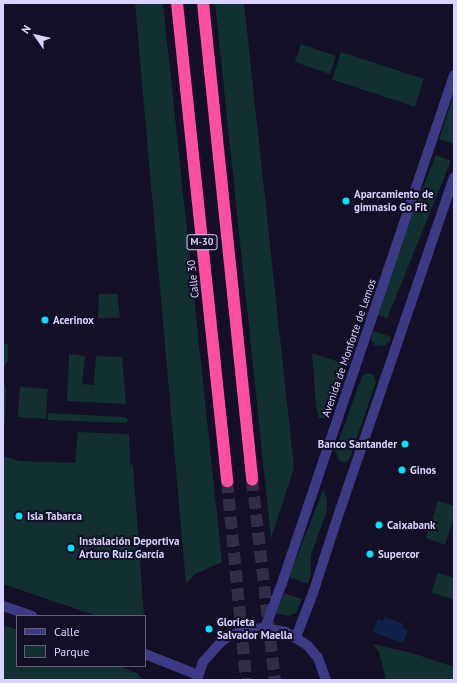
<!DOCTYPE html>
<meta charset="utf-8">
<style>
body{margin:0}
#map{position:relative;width:457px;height:683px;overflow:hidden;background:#130f26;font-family:"PT Sans",sans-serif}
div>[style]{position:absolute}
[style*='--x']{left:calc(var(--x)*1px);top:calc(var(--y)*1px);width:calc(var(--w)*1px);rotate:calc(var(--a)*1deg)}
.green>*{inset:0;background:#12302f;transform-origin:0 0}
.water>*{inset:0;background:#0c2248}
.motorway-tunnel>*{height:12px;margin-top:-6px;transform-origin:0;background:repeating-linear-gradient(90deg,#312d47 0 12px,transparent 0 18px)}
.tertiary>*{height:10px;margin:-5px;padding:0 5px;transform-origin:5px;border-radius:5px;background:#3d3a85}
.motorway>*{height:12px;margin:-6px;padding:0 6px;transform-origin:6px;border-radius:6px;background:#ff4fa3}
.dots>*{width:11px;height:11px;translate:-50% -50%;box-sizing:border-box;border:2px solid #130f26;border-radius:50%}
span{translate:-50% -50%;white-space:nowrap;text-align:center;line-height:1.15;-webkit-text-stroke:4px #130f26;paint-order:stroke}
.shield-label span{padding:1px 3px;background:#130f26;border:1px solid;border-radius:3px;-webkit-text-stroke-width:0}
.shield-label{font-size:10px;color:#d9d4ff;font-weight:700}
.poi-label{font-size:11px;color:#d9d4ff;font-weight:700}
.left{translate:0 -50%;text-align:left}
.right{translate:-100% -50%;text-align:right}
.street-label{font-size:11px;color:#d9d4ff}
.frame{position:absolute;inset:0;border:4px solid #d9d4ff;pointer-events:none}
.legend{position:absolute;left:16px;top:615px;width:130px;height:52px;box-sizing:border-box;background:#130f26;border:1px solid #625e7d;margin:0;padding:5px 7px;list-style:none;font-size:12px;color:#d9d4ff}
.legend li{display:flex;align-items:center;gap:8px;height:20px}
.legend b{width:20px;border:1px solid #625e7d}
.north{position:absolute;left:16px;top:16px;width:40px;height:40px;-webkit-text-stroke:3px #130f26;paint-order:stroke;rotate:304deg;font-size:11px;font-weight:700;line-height:16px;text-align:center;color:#d9d4ff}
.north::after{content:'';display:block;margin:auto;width:14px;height:18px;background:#d9d4ff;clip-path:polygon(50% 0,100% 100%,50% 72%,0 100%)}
</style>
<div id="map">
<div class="green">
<i style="clip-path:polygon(135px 3px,163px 3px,222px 562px,195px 574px,186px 584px)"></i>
<i style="clip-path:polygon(215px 3px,244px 3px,294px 468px,271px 538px)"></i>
<i style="left:301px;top:44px;width:37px;height:19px;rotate:19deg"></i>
<i style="left:341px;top:52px;width:87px;height:29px;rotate:18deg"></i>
<i style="clip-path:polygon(454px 94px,454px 144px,439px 139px)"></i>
<i style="left:436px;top:155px;width:16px;height:170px;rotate:22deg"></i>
<i style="clip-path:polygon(99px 294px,117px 294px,120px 318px,98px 318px)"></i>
<i style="clip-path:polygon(373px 331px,391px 337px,390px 342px,383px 346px,374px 345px,371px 340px)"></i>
<i style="clip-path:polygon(3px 344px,8px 344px,8px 361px,3px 368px)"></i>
<i style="clip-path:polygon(312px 353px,339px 362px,345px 371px,330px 417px,319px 418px,316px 405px)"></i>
<i style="clip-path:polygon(69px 354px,85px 356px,82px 384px,94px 385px,96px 356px,122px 357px,126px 404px,67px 401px)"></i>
<i style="clip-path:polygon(368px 373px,374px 375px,376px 382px,350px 458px,346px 463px,340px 461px,335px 451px,362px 376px)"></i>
<i style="clip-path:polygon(3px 381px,6px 388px,5px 425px,3px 424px)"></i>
<i style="left:20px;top:387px;width:28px;height:30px;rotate:4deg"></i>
<i style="clip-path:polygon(47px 413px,123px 417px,127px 418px,128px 421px,126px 423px,48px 420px)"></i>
<i style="clip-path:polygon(78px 432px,129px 434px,130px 464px,133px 465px,144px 616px,97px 616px,3px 584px,3px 456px,19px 461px,75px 463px)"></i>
<i style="clip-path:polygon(323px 490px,327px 499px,327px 510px,311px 555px,311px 574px,308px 584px,289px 577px)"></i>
<i style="clip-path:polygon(438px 501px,454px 506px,454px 516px,445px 545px,426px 538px)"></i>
<i style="clip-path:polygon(438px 573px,454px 578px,454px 600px,431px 592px)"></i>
<i style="clip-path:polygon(284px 593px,302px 599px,296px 613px,288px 616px,275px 613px)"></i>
<i style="clip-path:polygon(6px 626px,17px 630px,17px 666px,118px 666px,137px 673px,143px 680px,3px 680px,3px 627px)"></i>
<i style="clip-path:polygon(373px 644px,412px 653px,454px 667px,454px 680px,386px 680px,379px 652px)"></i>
</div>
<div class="water">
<i style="clip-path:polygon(385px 617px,404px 624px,402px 628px,408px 630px,403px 643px,373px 632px,378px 619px,383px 621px)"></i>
</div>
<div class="motorway-tunnel">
<i style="--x:252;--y:479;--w:202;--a:83.5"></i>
<i style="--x:227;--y:481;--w:200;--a:84.5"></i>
</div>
<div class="tertiary">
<i style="--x:3;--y:606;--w:31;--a:19"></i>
<i style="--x:265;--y:628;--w:48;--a:-69.3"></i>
<i style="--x:282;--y:583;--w:536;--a:-71.29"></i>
<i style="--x:296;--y:637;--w:47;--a:-68.9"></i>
<i style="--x:313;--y:593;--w:78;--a:-72"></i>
<i style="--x:337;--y:519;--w:361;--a:-71.1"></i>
<i style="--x:145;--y:654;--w:57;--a:21.6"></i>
<i style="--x:197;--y:680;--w:19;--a:-72"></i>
<i style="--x:203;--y:662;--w:27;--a:-48"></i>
<i style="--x:221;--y:642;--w:10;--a:-37"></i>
<i style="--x:229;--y:636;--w:17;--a:-21"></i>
<i style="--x:245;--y:630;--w:20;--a:-6"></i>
<i style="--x:265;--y:628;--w:21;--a:11"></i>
<i style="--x:286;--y:632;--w:26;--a:32"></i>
<i style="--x:308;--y:646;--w:16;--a:50"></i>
<i style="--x:318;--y:658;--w:23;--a:70"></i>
</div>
<div class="motorway">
<i style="--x:177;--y:3;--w:481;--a:84"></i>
<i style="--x:203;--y:3;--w:479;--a:84.1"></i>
</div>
<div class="dots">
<i style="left:346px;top:201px;background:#00e5ff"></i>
<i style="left:45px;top:320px;background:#00e5ff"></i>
<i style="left:405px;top:444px;background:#00e5ff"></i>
<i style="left:402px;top:470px;background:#00e5ff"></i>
<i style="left:19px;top:516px;background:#00e5ff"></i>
<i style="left:379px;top:525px;background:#00e5ff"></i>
<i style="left:71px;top:548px;background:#00e5ff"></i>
<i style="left:370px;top:554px;background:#00e5ff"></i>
<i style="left:209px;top:629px;background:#00e5ff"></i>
</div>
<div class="shield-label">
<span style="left:202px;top:242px">M-30</span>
</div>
<div class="poi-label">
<span class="left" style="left:354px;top:201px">Aparcamiento de<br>gimnasio Go Fit</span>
<span class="left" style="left:53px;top:320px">Acerinox</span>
<span class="right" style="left:397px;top:444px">Banco Santander</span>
<span class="left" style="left:410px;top:470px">Ginos</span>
<span class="left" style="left:27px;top:516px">Isla Tabarca</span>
<span class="left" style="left:387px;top:525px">Caixabank</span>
<span class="left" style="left:79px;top:548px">Instalación Deportiva<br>Arturo Ruiz García</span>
<span class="left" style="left:378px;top:554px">Supercor</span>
<span class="left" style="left:217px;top:629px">Glorieta<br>Salvador Maella</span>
</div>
<div class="street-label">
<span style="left:193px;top:279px;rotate:-96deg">Calle 30</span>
<span style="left:349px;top:348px;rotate:-71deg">Avenida de Monforte de Lemos</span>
</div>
<div class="frame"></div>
<ul class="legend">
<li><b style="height:5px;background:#3d3a85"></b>Calle</li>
<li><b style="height:11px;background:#12302f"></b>Parque</li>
</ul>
<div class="north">N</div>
</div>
